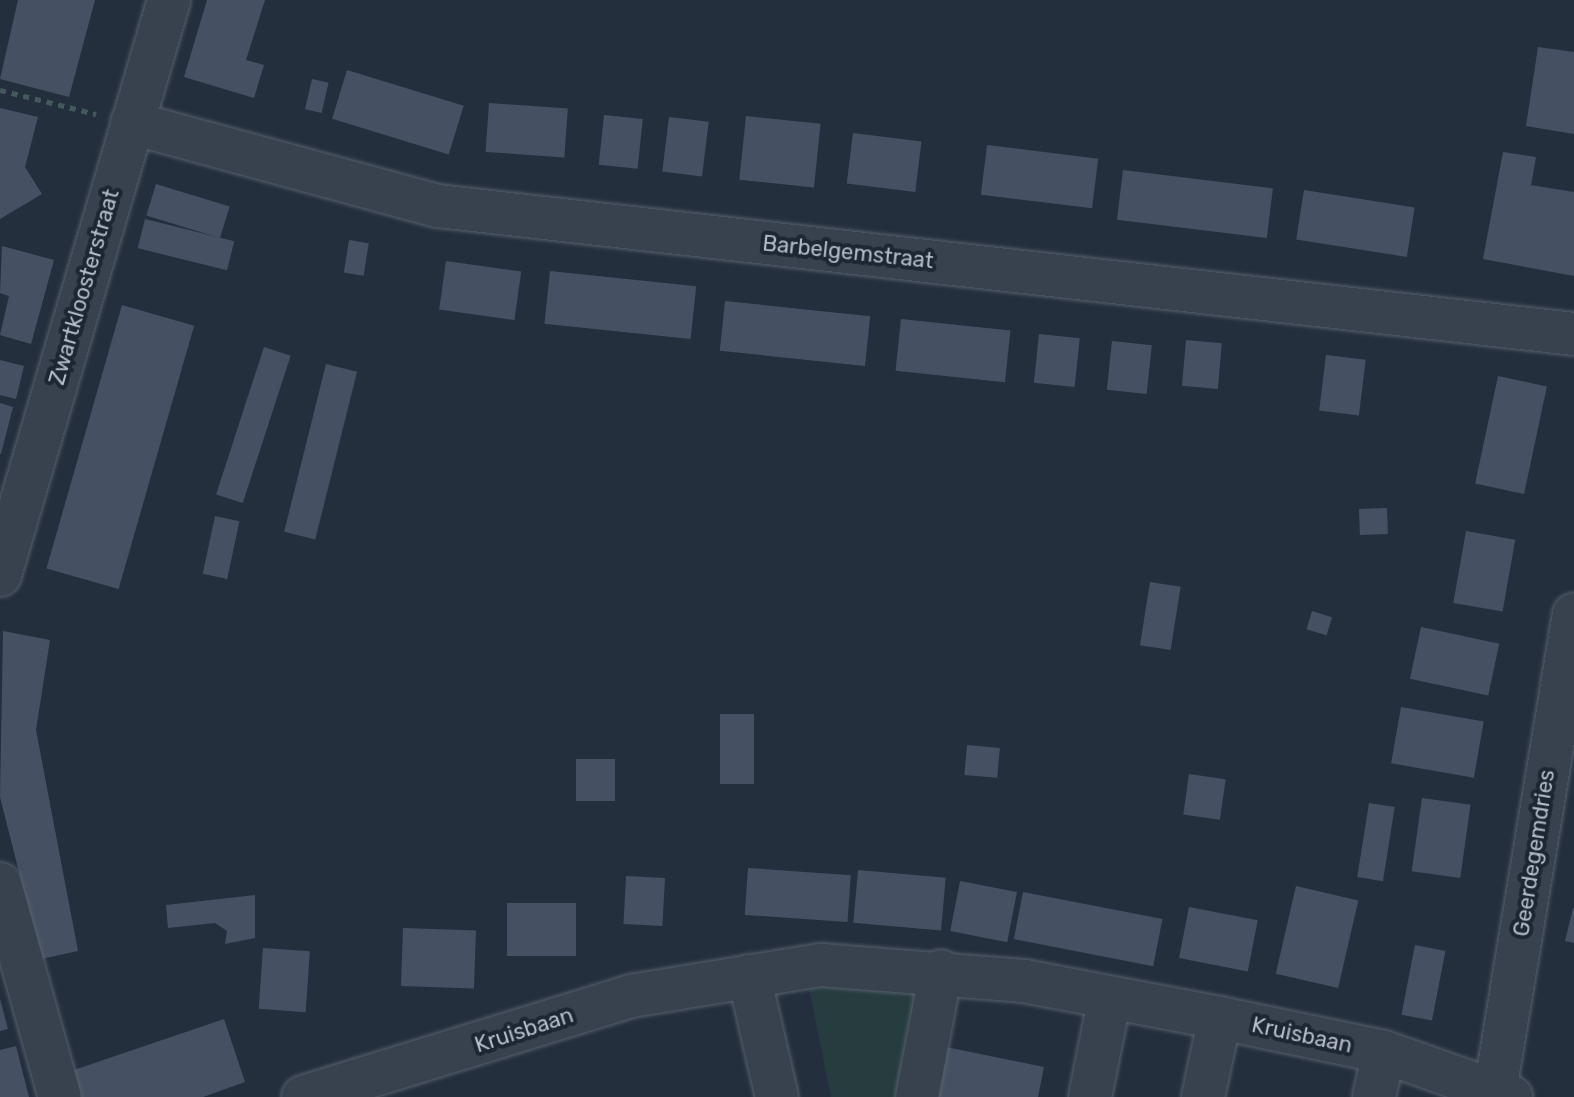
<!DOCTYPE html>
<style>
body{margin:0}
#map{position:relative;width:1574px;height:1097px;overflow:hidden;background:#242f3e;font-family:Rubik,sans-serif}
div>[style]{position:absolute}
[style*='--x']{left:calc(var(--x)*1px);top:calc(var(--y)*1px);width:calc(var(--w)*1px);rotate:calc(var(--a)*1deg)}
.green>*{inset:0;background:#263c3f}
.building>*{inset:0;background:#455162;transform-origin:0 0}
.path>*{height:5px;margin-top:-2.5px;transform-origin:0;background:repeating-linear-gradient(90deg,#44595c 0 6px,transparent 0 12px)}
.roads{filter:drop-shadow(0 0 2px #565f6c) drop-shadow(0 0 2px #565f6c)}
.minor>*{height:42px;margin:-21px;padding:0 21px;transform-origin:21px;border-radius:21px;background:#38414e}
span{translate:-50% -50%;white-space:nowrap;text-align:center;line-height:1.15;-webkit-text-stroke:8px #1d2633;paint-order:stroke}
.street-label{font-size:22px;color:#b4bcc9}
</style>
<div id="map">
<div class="green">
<i style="clip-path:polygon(808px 983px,921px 993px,902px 1097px,831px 1097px)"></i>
</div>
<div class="building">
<i style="clip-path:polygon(18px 0,95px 0,69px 97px,0 79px)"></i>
<i style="clip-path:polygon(207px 0,265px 0,246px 60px,264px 65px,254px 98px,184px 77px)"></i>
<i style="clip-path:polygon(1538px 47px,1574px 52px,1574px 134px,1526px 126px)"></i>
<i style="left:347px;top:70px;width:122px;height:51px;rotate:17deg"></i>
<i style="left:312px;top:79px;width:17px;height:31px;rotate:13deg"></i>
<i style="left:489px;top:103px;width:79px;height:49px;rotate:4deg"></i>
<i style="clip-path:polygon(0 108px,38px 117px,25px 167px,42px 194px,0 219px)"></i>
<i style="left:604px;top:115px;width:39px;height:50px;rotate:6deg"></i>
<i style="left:746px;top:116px;width:75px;height:64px;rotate:6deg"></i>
<i style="left:669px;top:117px;width:40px;height:55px;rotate:7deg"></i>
<i style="left:853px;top:133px;width:69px;height:51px;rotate:7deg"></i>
<i style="left:987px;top:145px;width:112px;height:50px;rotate:7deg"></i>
<i style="clip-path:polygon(1503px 152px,1536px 157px,1531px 185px,1574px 192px,1574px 276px,1483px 259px)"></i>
<i style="left:1123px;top:170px;width:151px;height:50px;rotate:7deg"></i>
<i style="left:156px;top:184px;width:77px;height:33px;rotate:17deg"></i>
<i style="left:1304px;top:190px;width:112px;height:50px;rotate:9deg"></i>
<i style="left:145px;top:219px;width:92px;height:30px;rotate:14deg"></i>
<i style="left:349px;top:240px;width:20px;height:33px;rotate:9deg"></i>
<i style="clip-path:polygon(2px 246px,54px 260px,31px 344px,0 335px,9px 296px,0 293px)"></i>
<i style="left:446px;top:261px;width:76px;height:49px;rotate:8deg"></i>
<i style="left:550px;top:271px;width:147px;height:53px;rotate:6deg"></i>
<i style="left:725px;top:301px;width:146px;height:50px;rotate:6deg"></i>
<i style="left:122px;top:305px;width:75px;height:274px;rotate:16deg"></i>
<i style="left:901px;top:319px;width:110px;height:52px;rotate:6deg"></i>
<i style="left:1039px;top:334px;width:41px;height:49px;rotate:6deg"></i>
<i style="left:1186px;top:340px;width:36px;height:46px;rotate:5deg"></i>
<i style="left:1112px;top:341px;width:40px;height:49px;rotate:6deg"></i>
<i style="left:264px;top:347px;width:28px;height:155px;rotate:18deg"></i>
<i style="left:1326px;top:355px;width:40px;height:56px;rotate:7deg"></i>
<i style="clip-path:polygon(0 360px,24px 366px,16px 399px,0 395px)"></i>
<i style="left:326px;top:364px;width:32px;height:173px;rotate:14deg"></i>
<i style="left:1498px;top:376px;width:50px;height:110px;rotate:12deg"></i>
<i style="clip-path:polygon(0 403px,13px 407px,1px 454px,0 454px)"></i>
<i style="left:1387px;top:508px;width:26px;height:28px;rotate:88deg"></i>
<i style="left:215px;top:516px;width:25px;height:59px;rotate:12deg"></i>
<i style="left:1466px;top:531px;width:50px;height:73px;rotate:10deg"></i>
<i style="left:1150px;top:582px;width:31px;height:64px;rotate:9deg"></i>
<i style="left:1312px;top:611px;width:21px;height:19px;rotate:17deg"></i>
<i style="left:1421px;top:627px;width:80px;height:53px;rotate:12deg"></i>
<i style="clip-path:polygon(3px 631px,50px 640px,36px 730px,78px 951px,41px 959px,0 797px)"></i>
<i style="left:1401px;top:707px;width:84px;height:57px;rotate:10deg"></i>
<i style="left:720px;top:714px;width:34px;height:70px"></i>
<i style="left:967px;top:745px;width:33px;height:30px;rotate:5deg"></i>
<i style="left:576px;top:759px;width:39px;height:42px"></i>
<i style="left:1189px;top:774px;width:37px;height:41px;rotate:8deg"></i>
<i style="left:1422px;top:798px;width:49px;height:74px;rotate:8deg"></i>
<i style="left:1369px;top:803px;width:26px;height:75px;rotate:9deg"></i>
<i style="left:748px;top:868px;width:103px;height:47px;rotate:4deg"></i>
<i style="left:858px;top:870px;width:88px;height:53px;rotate:5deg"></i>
<i style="left:626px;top:876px;width:39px;height:48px;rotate:3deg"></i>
<i style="left:960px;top:881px;width:58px;height:51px;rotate:11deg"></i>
<i style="left:1296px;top:886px;width:64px;height:90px;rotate:13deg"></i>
<i style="left:1023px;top:892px;width:142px;height:48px;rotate:11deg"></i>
<i style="clip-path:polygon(255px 895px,255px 938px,225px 944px,227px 931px,215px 923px,168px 928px,166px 905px)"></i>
<i style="left:507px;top:903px;width:69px;height:53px"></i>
<i style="left:1189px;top:907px;width:70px;height:52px;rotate:11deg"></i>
<i style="clip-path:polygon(1573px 908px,1574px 908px,1574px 943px,1565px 941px)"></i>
<i style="left:403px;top:928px;width:73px;height:58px;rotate:2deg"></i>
<i style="left:1415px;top:945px;width:31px;height:71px;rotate:11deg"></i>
<i style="left:263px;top:948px;width:47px;height:61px;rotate:4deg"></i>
<i style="clip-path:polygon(0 999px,8px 1029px,0 1031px)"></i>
<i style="clip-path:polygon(224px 1019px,245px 1082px,203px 1097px,76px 1097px,68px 1072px)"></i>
<i style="clip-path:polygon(16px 1046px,29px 1097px,0 1097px,0 1050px)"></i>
<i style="clip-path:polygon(946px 1047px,1044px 1067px,1038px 1097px,936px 1097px)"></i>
</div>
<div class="path">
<i style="--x:0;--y:90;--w:99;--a:14"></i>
</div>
<div class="roads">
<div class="minor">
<i style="--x:132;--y:123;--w:317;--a:15.2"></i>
<i style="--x:438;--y:206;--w:1143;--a:6.43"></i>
<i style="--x:0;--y:575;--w:599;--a:-73.62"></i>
<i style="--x:0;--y:884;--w:221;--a:74.3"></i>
<i style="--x:749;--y:976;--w:124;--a:77"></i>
<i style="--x:1495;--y:1091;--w:483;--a:-80.6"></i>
<i style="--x:303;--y:1097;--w:343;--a:-17.1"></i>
<i style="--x:631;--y:996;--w:193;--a:-9.3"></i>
<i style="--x:821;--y:965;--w:204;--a:4.5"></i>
<i style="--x:1024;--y:981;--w:199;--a:10.7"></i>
<i style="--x:1220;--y:1018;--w:167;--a:11.7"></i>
<i style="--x:1384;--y:1052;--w:135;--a:19.5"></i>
<i style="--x:917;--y:1097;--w:128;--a:-79.2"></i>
<i style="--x:1090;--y:1097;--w:102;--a:-78.7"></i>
<i style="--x:1203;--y:1097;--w:81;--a:-77.9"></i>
<i style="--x:1374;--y:1097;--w:46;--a:-77.5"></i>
</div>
</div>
<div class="street-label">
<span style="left:848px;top:252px;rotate:6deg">Barbelgemstraat</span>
<span style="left:84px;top:287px;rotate:-74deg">Zwartkloosterstraat</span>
<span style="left:1534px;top:853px;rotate:-81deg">Geerdegemdries</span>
<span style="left:524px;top:1030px;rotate:-18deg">Kruisbaan</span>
<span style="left:1302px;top:1035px;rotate:12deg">Kruisbaan</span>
</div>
</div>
